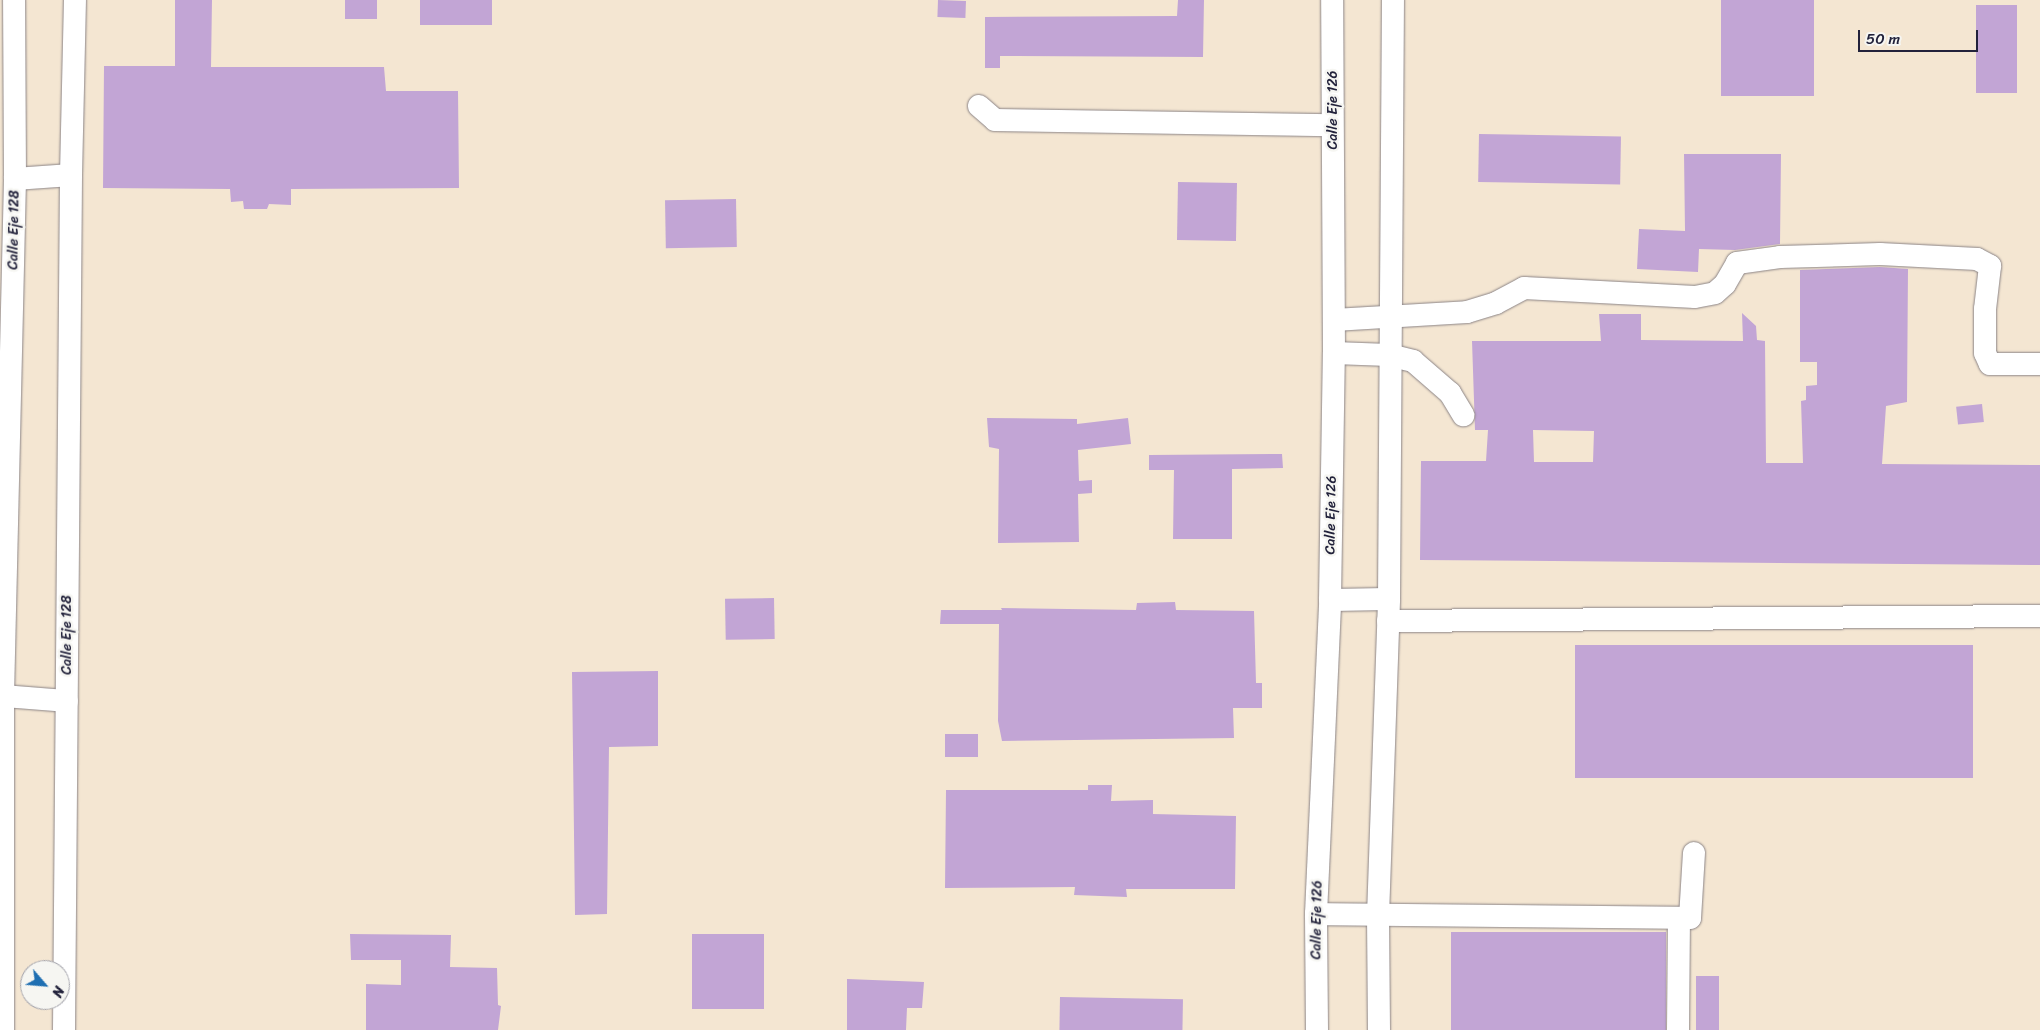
<!DOCTYPE html>
<style>
body{margin:0}
#map{position:relative;width:2040px;height:1030px;overflow:hidden;background:#f4e6d2;font-family:Sriracha,sans-serif}
div>[style]{position:absolute}
[style*='--x']{left:calc(var(--x)*1px);top:calc(var(--y)*1px);width:calc(var(--w)*1px);rotate:calc(var(--a)*1deg)}
.building>*{inset:0;background:#c2a5d5;transform-origin:0 0}
.roads{filter:drop-shadow(0 0 1px #8b8486) drop-shadow(0 0 1px #8b8486)}
.minor>*{height:22px;margin:-11px;padding:0 11px;transform-origin:11px;border-radius:11px;background:#fff}
span{translate:-50% -50%;white-space:nowrap;text-align:center;line-height:1.15;-webkit-text-stroke:5px #f6f6f2;paint-order:stroke}
.street-label{font-size:14px;color:#22223b}
.north{position:absolute;left:20px;top:960px;width:50px;height:50px;box-sizing:border-box;background:#f6f6f2;border:1px solid #a1a1a9;border-radius:50%;rotate:117deg;font-size:14px;font-weight:700;line-height:20px;text-align:center;color:#22223b}
.north::after{content:'';display:block;margin:auto;width:18px;height:22px;background:#1f6fb2;clip-path:polygon(50% 0,100% 100%,50% 72%,0 100%)}
.scale{position:absolute;left:1858px;top:30px;width:120px;height:22px;box-sizing:border-box;border:2px solid #22223b;border-top:0;padding-left:6px;font-size:15px;line-height:18px;white-space:nowrap;color:#22223b;-webkit-text-stroke:4px #f6f6f2;paint-order:stroke}
</style>
<div id="map">
<div class="building">
<i style="clip-path:polygon(175px 0,212px 0,211px 67px,384px 67px,386px 91px,458px 91px,459px 188px,291px 189px,291px 205px,269px 204px,267px 209px,244px 209px,243px 201px,231px 202px,230px 189px,103px 188px,104px 66px,175px 66px)"></i>
<i style="left:345px;top:0;width:32px;height:19px"></i>
<i style="left:420px;top:0;width:72px;height:25px"></i>
<i style="left:938px;top:0;width:28px;height:17px;rotate:2deg"></i>
<i style="clip-path:polygon(1178px 0,1204px 0,1203px 57px,1000px 56px,1000px 68px,985px 68px,985px 17px,1177px 16px)"></i>
<i style="left:1721px;top:0;width:93px;height:96px"></i>
<i style="left:1976px;top:5px;width:41px;height:88px"></i>
<i style="left:1479px;top:134px;width:142px;height:48px;rotate:1deg"></i>
<i style="clip-path:polygon(1684px 154px,1781px 154px,1780px 244px,1735px 250px,1699px 249px,1698px 272px,1637px 269px,1639px 229px,1685px 231px)"></i>
<i style="left:1178px;top:182px;width:59px;height:58px;rotate:1deg"></i>
<i style="left:736px;top:199px;width:48px;height:71px;rotate:89deg"></i>
<i style="clip-path:polygon(evenodd,1880px 267px,1908px 269px,1907px 402px,1886px 406px,1882px 464px,2040px 465px,2040px 565px,1420px 560px,1421px 461px,1486px 461px,1488px 430px,1475px 430px,1472px 341px,1601px 341px,1599px 314px,1641px 314px,1641px 340px,1743px 341px,1742px 313px,1756px 326px,1757px 340px,1765px 341px,1766px 463px,1803px 463px,1801px 401px,1806px 400px,1806px 386px,1817px 385px,1817px 362px,1800px 362px,1800px 270px,1880px 267px,1533px 430px,1594px 431px,1593px 462px,1534px 462px,1533px 430px)"></i>
<i style="left:1982px;top:404px;width:18px;height:26px;rotate:84deg"></i>
<i style="clip-path:polygon(987px 418px,1077px 419px,1077px 424px,1128px 418px,1131px 444px,1078px 450px,1079px 481px,1092px 480px,1092px 493px,1078px 494px,1079px 542px,998px 543px,999px 449px,989px 447px)"></i>
<i style="clip-path:polygon(1282px 454px,1283px 468px,1232px 469px,1232px 539px,1173px 539px,1174px 470px,1149px 470px,1149px 455px)"></i>
<i style="left:774px;top:598px;width:41px;height:49px;rotate:89deg"></i>
<i style="clip-path:polygon(1175px 602px,1176px 610px,1254px 611px,1256px 683px,1262px 683px,1262px 708px,1233px 708px,1234px 738px,1002px 741px,998px 721px,999px 624px,940px 624px,941px 610px,1002px 610px,1001px 608px,1136px 610px,1137px 603px)"></i>
<i style="left:1973px;top:645px;width:133px;height:398px;rotate:90deg"></i>
<i style="clip-path:polygon(658px 671px,658px 746px,609px 747px,607px 914px,575px 915px,572px 672px)"></i>
<i style="left:978px;top:734px;width:23px;height:33px;rotate:90deg"></i>
<i style="clip-path:polygon(1088px 785px,1112px 785px,1111px 801px,1153px 800px,1153px 814px,1236px 816px,1235px 889px,1126px 889px,1127px 897px,1074px 895px,1075px 887px,945px 888px,946px 790px,1088px 790px)"></i>
<i style="left:1451px;top:932px;width:215px;height:98px"></i>
<i style="clip-path:polygon(350px 934px,451px 935px,450px 967px,497px 968px,498px 1005px,501px 1006px,498px 1030px,366px 1030px,366px 984px,401px 985px,401px 960px,351px 960px)"></i>
<i style="left:692px;top:934px;width:72px;height:75px"></i>
<i style="left:1696px;top:976px;width:23px;height:54px"></i>
<i style="clip-path:polygon(847px 979px,924px 982px,922px 1008px,907px 1008px,906px 1030px,847px 1030px)"></i>
<i style="left:1060px;top:997px;width:123px;height:33px;rotate:1deg"></i>
</div>
<div class="roads">
<div class="minor">
<i style="--x:979;--y:106;--w:21;--a:41"></i>
<i style="--x:995;--y:120;--w:337;--a:0.9"></i>
<i style="--x:15;--y:179;--w:56;--a:-4.1"></i>
<i style="--x:1334;--y:320;--w:133;--a:-3.4"></i>
<i style="--x:1467;--y:312;--w:30;--a:-17"></i>
<i style="--x:1496;--y:303;--w:32;--a:-28"></i>
<i style="--x:1524;--y:288;--w:171;--a:3"></i>
<i style="--x:1695;--y:297;--w:20;--a:-11"></i>
<i style="--x:1715;--y:293;--w:13;--a:-42"></i>
<i style="--x:1725;--y:284;--w:24;--a:-60"></i>
<i style="--x:1737;--y:263;--w:43;--a:-7.9"></i>
<i style="--x:1780;--y:257;--w:100;--a:-1.7"></i>
<i style="--x:1880;--y:254;--w:97;--a:3"></i>
<i style="--x:1977;--y:259;--w:15;--a:28"></i>
<i style="--x:1990;--y:266;--w:43;--a:96.6"></i>
<i style="--x:1985;--y:309;--w:44;--a:90"></i>
<i style="--x:1985;--y:353;--w:12;--a:66"></i>
<i style="--x:1990;--y:364;--w:50;--a:0"></i>
<i style="--x:1334;--y:353;--w:55;--a:2.1"></i>
<i style="--x:1389;--y:355;--w:25;--a:14"></i>
<i style="--x:1413;--y:361;--w:49;--a:40.9"></i>
<i style="--x:1450;--y:393;--w:26;--a:59"></i>
<i style="--x:1330;--y:600;--w:59;--a:-1"></i>
<i style="--x:1388;--y:621;--w:652;--a:-0.44"></i>
<i style="--x:3;--y:696;--w:64;--a:4.5"></i>
<i style="--x:1316;--y:914;--w:374;--a:0.6"></i>
<i style="--x:1690;--y:918;--w:65;--a:-86.5"></i>
<i style="--x:3;--y:1030;--w:334;--a:-90"></i>
<i style="--x:3;--y:696;--w:517;--a:-88.67"></i>
<i style="--x:15;--y:179;--w:179;--a:-90.3"></i>
<i style="--x:64;--y:1030;--w:855;--a:-89.53"></i>
<i style="--x:71;--y:175;--w:175;--a:-88.7"></i>
<i style="--x:1317;--y:1030;--w:116;--a:-90.5"></i>
<i style="--x:1316;--y:914;--w:314;--a:-87.4"></i>
<i style="--x:1330;--y:600;--w:247;--a:-89.1"></i>
<i style="--x:1334;--y:353;--w:353;--a:-90.3"></i>
<i style="--x:1379;--y:1030;--w:114;--a:-90.5"></i>
<i style="--x:1378;--y:916;--w:317;--a:-88"></i>
<i style="--x:1389;--y:599;--w:599;--a:-89.62"></i>
<i style="--x:1678;--y:1030;--w:112;--a:-89.5"></i>
</div>
</div>
<div class="street-label">
<span style="left:1333px;top:110px;rotate:-90deg">Calle Eje 126</span>
<span style="left:14px;top:230px;rotate:-89deg">Calle Eje 128</span>
<span style="left:1331px;top:515px;rotate:-89deg">Calle Eje 126</span>
<span style="left:67px;top:635px;rotate:-90deg">Calle Eje 128</span>
<span style="left:1317px;top:920px;rotate:-89deg">Calle Eje 126</span>
</div>
<div class="north">N</div>
<div class="scale">50 m</div>
</div>
